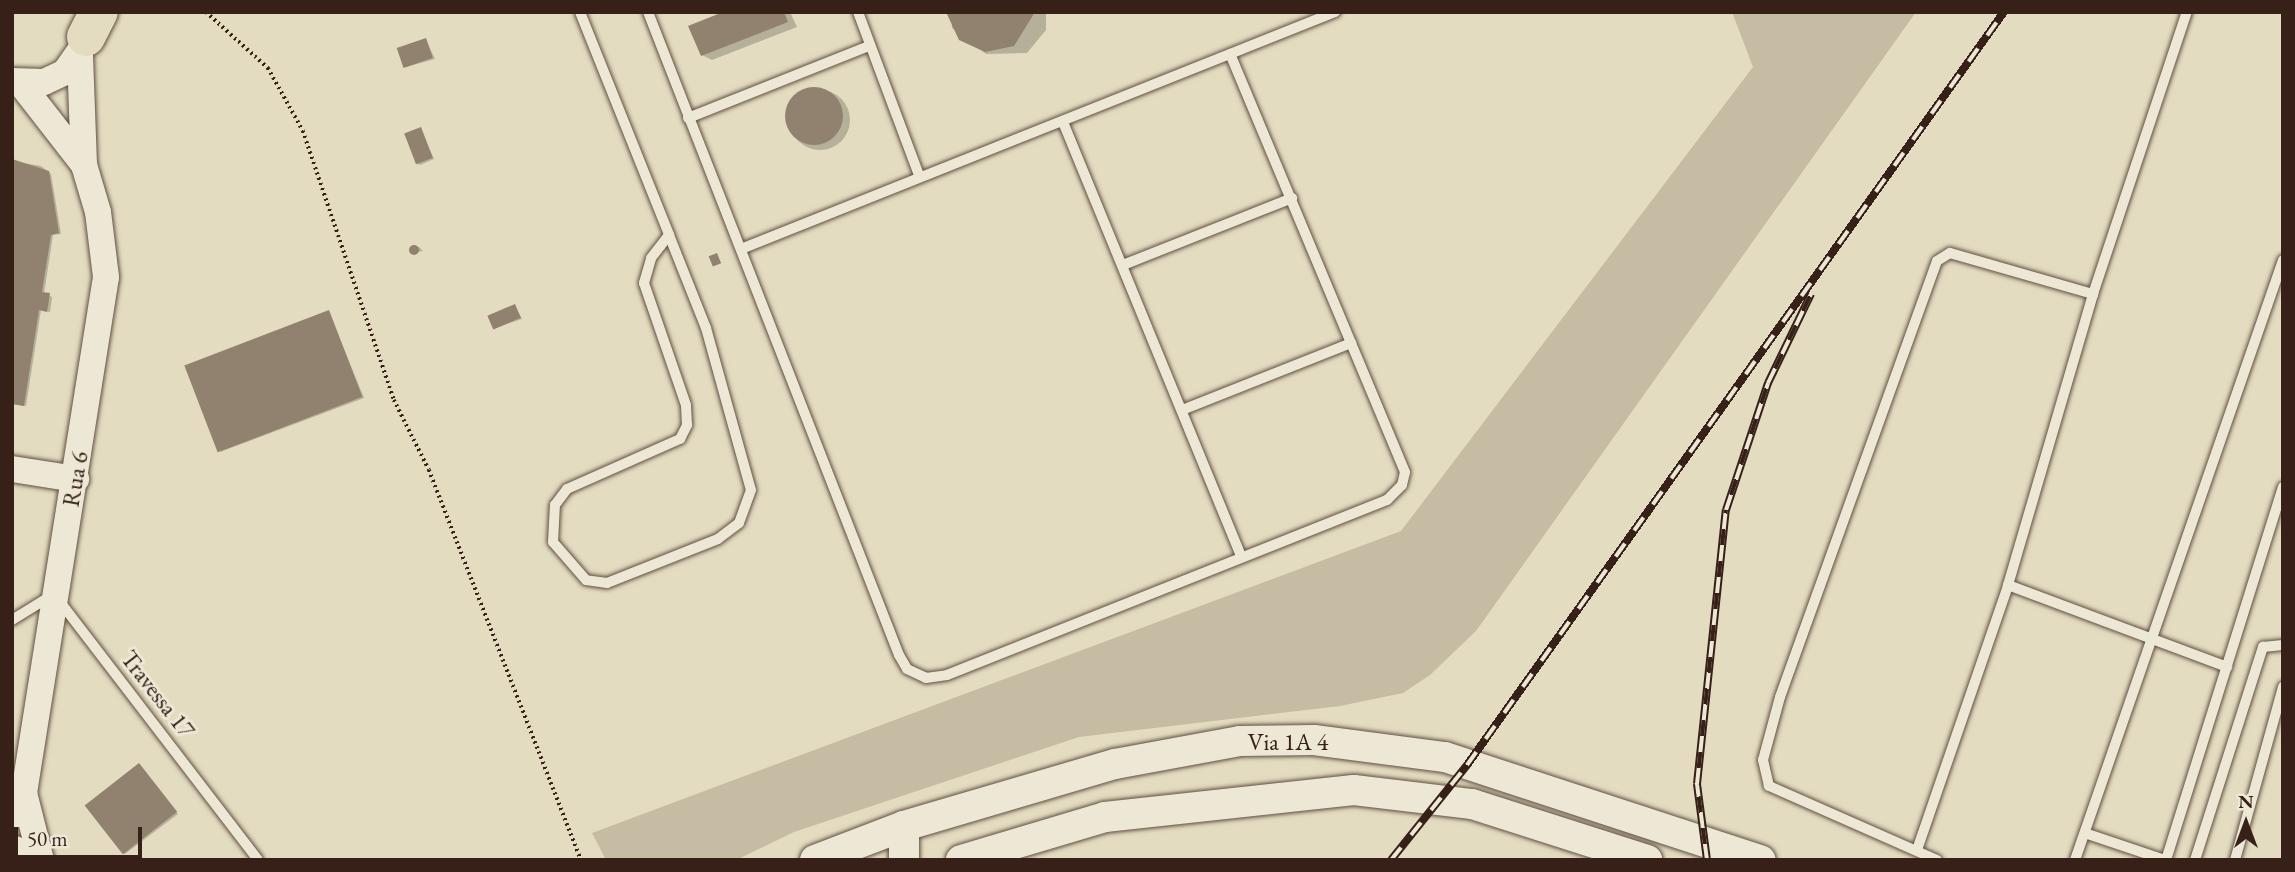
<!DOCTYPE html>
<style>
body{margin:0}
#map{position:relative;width:2295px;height:872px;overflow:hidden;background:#e3dcc0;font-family:"EB Garamond",serif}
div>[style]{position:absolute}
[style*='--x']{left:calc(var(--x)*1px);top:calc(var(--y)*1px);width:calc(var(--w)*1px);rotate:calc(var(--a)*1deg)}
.green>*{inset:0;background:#c6bca3}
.shadow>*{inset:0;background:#0003}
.round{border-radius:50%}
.building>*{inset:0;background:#90826f;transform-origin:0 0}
.path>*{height:3.5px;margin-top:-1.75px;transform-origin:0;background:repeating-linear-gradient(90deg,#362017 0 2px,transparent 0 5.5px)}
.roads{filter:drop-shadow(0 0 2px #614f41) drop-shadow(0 0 2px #614f41)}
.service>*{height:10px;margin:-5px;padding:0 5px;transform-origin:5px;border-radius:5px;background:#ede8d6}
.tertiary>*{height:26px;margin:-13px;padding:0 13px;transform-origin:13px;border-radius:13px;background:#ede8d6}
.secondary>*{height:30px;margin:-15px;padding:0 15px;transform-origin:15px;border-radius:15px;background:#ede8d6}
.motorway>*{height:38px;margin:-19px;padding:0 19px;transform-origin:19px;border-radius:19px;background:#e3dcc0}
.rail>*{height:8px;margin-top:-4px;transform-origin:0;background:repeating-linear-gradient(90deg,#ede8d6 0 16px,#362017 0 32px);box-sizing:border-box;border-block:2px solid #362017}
span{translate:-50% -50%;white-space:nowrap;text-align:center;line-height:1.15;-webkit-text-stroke:6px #ede8d6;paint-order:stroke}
.street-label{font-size:24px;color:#362017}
.frame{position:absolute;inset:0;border:14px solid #362017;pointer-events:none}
.north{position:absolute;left:2211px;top:788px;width:70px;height:70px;-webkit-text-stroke:5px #ede8d6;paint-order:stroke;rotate:0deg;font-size:19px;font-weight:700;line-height:28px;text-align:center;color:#362017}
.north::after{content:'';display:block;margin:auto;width:24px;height:32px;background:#362017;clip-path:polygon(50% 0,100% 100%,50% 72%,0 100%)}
.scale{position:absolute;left:14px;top:827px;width:128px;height:32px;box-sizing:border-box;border:4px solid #362017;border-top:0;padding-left:9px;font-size:21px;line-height:24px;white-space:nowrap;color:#362017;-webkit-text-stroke:5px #ede8d6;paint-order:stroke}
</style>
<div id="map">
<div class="green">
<i style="clip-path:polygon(1732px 12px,1916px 12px,1476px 631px,1430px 675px,1403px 693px,1340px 706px,1079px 737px,794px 832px,736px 860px,606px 860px,592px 833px,1401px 531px,1753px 67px)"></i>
</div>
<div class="shadow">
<i style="clip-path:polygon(728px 12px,790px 12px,797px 27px,712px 60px,702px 55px)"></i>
<i style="clip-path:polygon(952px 12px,1046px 12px,1046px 30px,1027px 53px,986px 54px,952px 28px)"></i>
<i style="clip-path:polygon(426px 40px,435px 59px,406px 67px)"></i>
<i class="round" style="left:790px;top:90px;width:60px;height:60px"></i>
<i style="clip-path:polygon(420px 129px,434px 159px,420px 165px,418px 164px)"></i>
<i style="clip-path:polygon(12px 161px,41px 166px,51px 174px,61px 234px,53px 235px,44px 294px,52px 297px,50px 312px,41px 310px,26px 406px,12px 404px)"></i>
<i style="clip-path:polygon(419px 247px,423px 251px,411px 253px,410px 251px)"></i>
<i style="clip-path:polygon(515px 306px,522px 319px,494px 328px)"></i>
<i style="clip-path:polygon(329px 312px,364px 398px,220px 452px)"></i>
<i style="clip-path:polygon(141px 766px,178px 814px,125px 854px,122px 853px)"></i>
</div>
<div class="building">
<i style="clip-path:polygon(723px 12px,784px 12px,788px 22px,701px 56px,688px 26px)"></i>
<i style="clip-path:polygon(946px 12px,1035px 12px,1014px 46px,985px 52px,959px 40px)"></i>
<i style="left:426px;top:38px;width:21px;height:31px;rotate:71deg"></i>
<i class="round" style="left:785px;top:87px;width:58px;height:58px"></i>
<i style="left:421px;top:127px;width:33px;height:18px;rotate:69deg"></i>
<i style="clip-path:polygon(12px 159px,49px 171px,59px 233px,51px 235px,42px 292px,50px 293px,47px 312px,39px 310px,24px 406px,12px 404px)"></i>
<i class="round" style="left:409px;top:245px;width:10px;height:10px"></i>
<i style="left:717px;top:253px;width:11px;height:9px;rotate:68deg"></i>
<i style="left:515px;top:304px;width:15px;height:30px;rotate:67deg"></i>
<i style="left:329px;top:310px;width:93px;height:155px;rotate:69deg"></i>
<i style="left:139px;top:763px;width:62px;height:69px;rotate:52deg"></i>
</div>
<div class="path">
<i style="--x:206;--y:12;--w:84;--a:42.1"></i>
<i style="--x:268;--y:68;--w:72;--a:60.9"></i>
<i style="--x:303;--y:131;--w:284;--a:71.3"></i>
<i style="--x:394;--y:400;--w:78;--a:63.4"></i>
<i style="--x:429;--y:470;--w:419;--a:68.7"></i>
</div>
<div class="roads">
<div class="service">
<i style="--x:580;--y:12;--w:240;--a:68.2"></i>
<i style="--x:669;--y:235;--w:100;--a:68.3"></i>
<i style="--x:706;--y:328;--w:168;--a:74.5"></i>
<i style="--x:751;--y:490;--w:35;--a:110"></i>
<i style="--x:739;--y:523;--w:26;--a:143"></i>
<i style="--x:718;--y:539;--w:119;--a:158.4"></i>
<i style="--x:607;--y:583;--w:21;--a:-172"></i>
<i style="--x:586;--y:580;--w:50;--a:-131"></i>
<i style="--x:553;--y:542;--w:37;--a:-87"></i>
<i style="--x:555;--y:505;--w:20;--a:-53"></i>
<i style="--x:567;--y:489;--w:124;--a:-23.9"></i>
<i style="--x:680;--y:439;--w:16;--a:-63"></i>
<i style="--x:687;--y:425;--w:20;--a:-93"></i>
<i style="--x:686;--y:405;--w:129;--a:-109"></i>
<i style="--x:644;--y:283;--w:26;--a:-74"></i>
<i style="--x:651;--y:258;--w:29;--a:-52"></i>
<i style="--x:648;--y:12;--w:690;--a:68.68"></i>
<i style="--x:899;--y:655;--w:16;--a:60"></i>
<i style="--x:907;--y:669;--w:21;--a:25"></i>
<i style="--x:926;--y:678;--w:21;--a:-8"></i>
<i style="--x:947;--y:675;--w:474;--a:-21.7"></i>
<i style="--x:1387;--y:500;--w:21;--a:-45"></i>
<i style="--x:1402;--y:485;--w:13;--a:-77"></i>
<i style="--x:1405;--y:472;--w:453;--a:-112.7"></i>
<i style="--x:858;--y:12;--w:174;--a:69.5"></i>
<i style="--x:688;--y:118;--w:195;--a:-21.7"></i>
<i style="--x:1063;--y:122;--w:470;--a:67.7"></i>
<i style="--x:741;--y:249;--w:640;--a:-21.75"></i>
<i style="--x:1123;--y:265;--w:182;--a:-21.6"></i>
<i style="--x:1182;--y:410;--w:182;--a:-21.6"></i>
<i style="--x:2008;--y:585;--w:234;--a:20.5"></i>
<i style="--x:12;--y:620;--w:49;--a:-31.8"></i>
<i style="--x:54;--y:594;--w:335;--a:52.5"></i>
<i style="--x:2085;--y:833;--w:84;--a:18.6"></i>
<i style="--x:1917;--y:850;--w:280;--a:-71"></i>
<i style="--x:2008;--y:585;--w:303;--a:-73.7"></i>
<i style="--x:1937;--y:860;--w:184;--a:-156.2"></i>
<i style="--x:1769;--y:786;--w:27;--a:-103"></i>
<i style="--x:1763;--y:760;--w:65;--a:-74.9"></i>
<i style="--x:1780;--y:697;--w:463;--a:-70.2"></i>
<i style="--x:1937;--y:261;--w:15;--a:-32"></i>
<i style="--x:1950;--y:253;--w:149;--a:16"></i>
<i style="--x:2093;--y:294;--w:297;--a:-71.6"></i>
<i style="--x:2075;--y:860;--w:635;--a:-70.88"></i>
<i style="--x:2166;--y:860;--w:391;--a:-72.6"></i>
<i style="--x:2195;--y:860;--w:224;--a:-72.3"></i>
<i style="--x:2263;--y:647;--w:20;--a:-6"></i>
<i style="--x:2235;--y:860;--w:180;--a:-74.5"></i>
</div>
<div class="tertiary">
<i style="--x:12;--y:81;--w:32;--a:2"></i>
<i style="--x:44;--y:82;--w:23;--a:-25"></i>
<i style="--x:65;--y:72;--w:29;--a:-55"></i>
<i style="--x:21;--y:84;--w:103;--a:52.1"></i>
<i style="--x:12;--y:469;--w:65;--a:8.9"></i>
<i style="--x:24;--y:793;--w:69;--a:75.8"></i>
<i style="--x:12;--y:816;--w:26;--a:-62"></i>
<i style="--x:24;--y:793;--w:522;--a:-80.97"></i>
<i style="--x:106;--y:277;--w:65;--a:-97"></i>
<i style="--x:98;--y:212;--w:49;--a:-106.6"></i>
<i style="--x:84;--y:165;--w:110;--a:-92.1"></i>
</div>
<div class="secondary">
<i style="--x:904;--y:826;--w:34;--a:90"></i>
<i style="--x:12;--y:850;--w:24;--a:24"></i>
<i style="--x:815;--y:860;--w:95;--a:-20.9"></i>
<i style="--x:904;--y:826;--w:220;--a:-16.4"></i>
<i style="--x:1115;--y:764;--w:127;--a:-10.4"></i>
<i style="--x:1240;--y:741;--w:74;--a:-0.8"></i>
<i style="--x:1314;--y:740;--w:132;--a:7.4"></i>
<i style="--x:1445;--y:757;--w:332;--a:18.1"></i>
<i style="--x:961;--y:860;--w:150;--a:-16.6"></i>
<i style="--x:1105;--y:817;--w:250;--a:-6.2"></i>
<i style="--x:1354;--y:790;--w:119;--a:6.8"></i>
<i style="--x:1472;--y:804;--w:184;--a:17.7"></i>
</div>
<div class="motorway">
<i style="--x:86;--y:37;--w:28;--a:-63"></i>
</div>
</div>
<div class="rail">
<i style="--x:1391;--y:860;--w:122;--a:-51.3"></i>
<i style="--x:1467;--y:765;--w:925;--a:-54.51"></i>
<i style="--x:1707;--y:860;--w:77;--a:-97.5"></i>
<i style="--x:1697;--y:784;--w:276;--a:-84"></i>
<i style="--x:1726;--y:510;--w:134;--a:-71.7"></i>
<i style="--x:1768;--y:383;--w:99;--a:-64.2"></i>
</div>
<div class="street-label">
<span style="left:75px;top:479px;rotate:-80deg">Rua 6</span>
<span style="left:158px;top:694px;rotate:52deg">Travessa 17</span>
<span style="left:1288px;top:742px">Via 1A 4</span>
</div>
<div class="frame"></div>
<div class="north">N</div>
<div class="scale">50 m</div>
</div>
